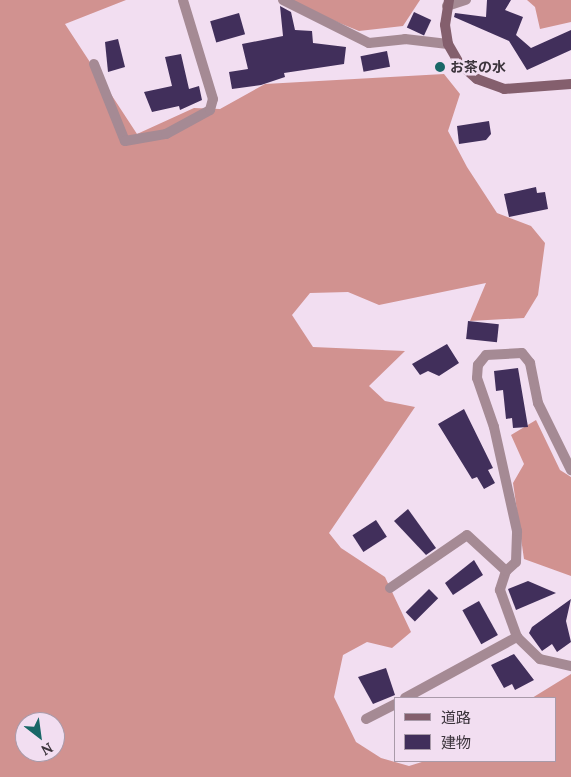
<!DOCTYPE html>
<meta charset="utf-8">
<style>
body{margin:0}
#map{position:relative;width:571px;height:777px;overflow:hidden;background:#f2def1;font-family:Lora,"Noto Sans JP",serif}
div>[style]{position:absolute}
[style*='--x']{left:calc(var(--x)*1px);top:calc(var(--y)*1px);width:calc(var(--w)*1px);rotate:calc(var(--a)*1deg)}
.forest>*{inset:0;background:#d19290}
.building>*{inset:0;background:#412f5b;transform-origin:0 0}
.street>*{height:10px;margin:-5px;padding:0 5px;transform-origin:5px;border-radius:5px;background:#a58a94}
.secondary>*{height:10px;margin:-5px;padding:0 5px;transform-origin:5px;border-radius:5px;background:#845f6d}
.dots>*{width:14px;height:14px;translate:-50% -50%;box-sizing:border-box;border:2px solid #f2def1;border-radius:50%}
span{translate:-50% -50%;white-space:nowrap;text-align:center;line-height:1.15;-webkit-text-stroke:5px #f2def1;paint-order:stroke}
.poi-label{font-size:14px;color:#3c343c;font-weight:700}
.left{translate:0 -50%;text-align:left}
.legend{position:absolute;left:394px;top:697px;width:162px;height:65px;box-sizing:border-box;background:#f2def1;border:1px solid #a99aa9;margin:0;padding:6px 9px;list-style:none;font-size:15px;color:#3c343c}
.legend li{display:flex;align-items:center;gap:10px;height:25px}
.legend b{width:25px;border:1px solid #a99aa9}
.north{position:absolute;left:15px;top:712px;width:50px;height:50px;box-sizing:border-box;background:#f2def1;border:1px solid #a99aa9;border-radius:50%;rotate:150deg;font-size:14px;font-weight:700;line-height:20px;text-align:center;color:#3c343c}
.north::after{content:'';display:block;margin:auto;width:18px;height:22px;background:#196767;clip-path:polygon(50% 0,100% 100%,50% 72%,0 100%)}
</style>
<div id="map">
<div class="forest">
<i style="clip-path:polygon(evenodd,0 0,126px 0,65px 24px,137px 134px,194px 108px,220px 109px,265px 84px,444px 74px,460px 94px,448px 131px,467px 167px,497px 213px,531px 226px,545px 243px,538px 295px,524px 318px,470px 321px,486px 283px,379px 305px,348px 292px,310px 293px,292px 315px,313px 347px,405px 351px,369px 386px,385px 401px,415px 407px,329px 533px,341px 548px,385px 577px,411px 632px,392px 648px,367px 642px,343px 655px,334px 697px,356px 742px,381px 758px,409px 766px,425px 761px,555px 761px,555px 698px,532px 698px,571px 674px,571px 777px,0 777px,0 0,25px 722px,55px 722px,55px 752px,25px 752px,25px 722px)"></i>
<i style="clip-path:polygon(283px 0,420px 0,403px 26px,359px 31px)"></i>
<i style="clip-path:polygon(527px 0,571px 0,571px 22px,540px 29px,535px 7px)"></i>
<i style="clip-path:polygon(536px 420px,560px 470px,571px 477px,571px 576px,524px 559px,513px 483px,524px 464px,511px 435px)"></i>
</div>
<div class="building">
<i style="clip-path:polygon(487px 0,511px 0,505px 10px,523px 17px,516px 35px,531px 48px,571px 30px,571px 50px,527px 70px,509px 41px,454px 17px,455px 13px,486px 17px)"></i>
<i style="clip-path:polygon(280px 6px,291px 12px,295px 30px,312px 31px,313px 43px,346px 47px,344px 64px,284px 73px,285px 77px,261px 85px,232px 89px,229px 72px,248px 69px,242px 44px,283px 36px)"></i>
<i style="left:414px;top:12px;width:19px;height:17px;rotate:25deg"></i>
<i style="left:239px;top:13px;width:22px;height:30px;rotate:74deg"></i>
<i style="clip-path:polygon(118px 39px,125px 67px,108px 72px,105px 42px)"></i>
<i style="left:387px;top:51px;width:16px;height:27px;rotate:79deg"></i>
<i style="clip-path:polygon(181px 54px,189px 89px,199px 86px,202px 100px,180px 110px,179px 106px,152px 112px,144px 92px,172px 86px,165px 57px)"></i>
<i style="clip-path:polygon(489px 121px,491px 134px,486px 140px,459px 144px,457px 126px)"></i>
<i style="clip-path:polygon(536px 187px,537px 193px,545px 192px,548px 209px,509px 217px,504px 194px)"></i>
<i style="left:468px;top:321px;width:31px;height:18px;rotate:6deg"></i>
<i style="clip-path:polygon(447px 344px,459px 363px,439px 376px,428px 371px,420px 375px,412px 364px)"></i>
<i style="clip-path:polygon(518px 368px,528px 427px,513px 428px,512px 418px,506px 419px,503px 390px,496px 391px,494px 371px)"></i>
<i style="clip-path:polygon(464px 409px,493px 468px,488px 470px,495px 483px,484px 489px,477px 477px,472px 479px,438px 424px)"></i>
<i style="clip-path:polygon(408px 509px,436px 548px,426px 555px,394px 521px)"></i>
<i style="left:376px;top:520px;width:20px;height:28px;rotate:57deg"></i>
<i style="clip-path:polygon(474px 560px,483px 575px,453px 595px,445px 583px)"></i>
<i style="clip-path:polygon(528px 581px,556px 593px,516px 610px,508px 589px)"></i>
<i style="left:429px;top:589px;width:13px;height:33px;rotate:45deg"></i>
<i style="clip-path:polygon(571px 599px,566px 621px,571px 642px,557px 652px,552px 644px,542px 651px,529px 633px,532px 627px)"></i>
<i style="left:479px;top:601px;width:39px;height:19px;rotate:61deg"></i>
<i style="clip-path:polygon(514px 654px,534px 680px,515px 690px,512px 684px,504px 688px,491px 665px)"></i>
<i style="clip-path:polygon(386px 668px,395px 695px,373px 704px,358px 677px)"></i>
</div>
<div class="street">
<i style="--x:283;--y:0;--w:96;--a:26.6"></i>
<i style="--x:369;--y:43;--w:36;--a:-6"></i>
<i style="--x:405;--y:39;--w:43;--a:6.6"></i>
<i style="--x:447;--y:6;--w:20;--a:-18"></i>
<i style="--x:94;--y:64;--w:83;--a:68.1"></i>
<i style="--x:125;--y:141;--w:42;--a:-9.7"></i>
<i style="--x:166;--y:134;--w:50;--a:-28.6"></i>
<i style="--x:210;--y:110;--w:11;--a:-75"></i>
<i style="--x:213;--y:99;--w:103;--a:-106.9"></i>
<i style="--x:506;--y:571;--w:20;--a:108"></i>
<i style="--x:500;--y:590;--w:50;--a:70.1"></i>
<i style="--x:517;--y:637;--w:32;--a:44"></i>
<i style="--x:540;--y:659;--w:32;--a:13"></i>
<i style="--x:390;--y:588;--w:93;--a:-34.5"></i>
<i style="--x:467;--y:535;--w:53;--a:42.7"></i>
<i style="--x:506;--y:571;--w:13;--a:-42"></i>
<i style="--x:516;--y:562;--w:31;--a:-88"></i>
<i style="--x:517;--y:531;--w:107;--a:-102.5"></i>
<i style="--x:494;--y:427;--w:52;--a:-109.1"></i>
<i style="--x:477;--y:378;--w:13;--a:-86"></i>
<i style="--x:478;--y:365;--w:13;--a:-51"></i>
<i style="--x:486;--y:355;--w:36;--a:-3"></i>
<i style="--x:522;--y:353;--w:13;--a:51"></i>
<i style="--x:530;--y:363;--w:41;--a:78.7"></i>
<i style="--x:538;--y:403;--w:75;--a:63.8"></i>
<i style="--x:405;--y:698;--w:128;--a:-28.6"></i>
<i style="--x:366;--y:719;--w:33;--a:-27"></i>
</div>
<div class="secondary">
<i style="--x:449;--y:0;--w:25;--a:99"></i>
<i style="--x:445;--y:25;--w:19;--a:81"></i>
<i style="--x:448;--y:44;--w:22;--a:60"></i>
<i style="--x:459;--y:63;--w:24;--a:42"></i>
<i style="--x:477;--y:79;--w:29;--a:20"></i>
<i style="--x:504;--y:89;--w:67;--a:-4.3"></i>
</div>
<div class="dots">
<i style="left:440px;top:67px;background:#196767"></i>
</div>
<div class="poi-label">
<span class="left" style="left:450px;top:67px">お茶の水</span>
</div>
<ul class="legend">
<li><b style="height:6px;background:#845f6d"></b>道路</li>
<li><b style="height:14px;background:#412f5b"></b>建物</li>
</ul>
<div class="north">N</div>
</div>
